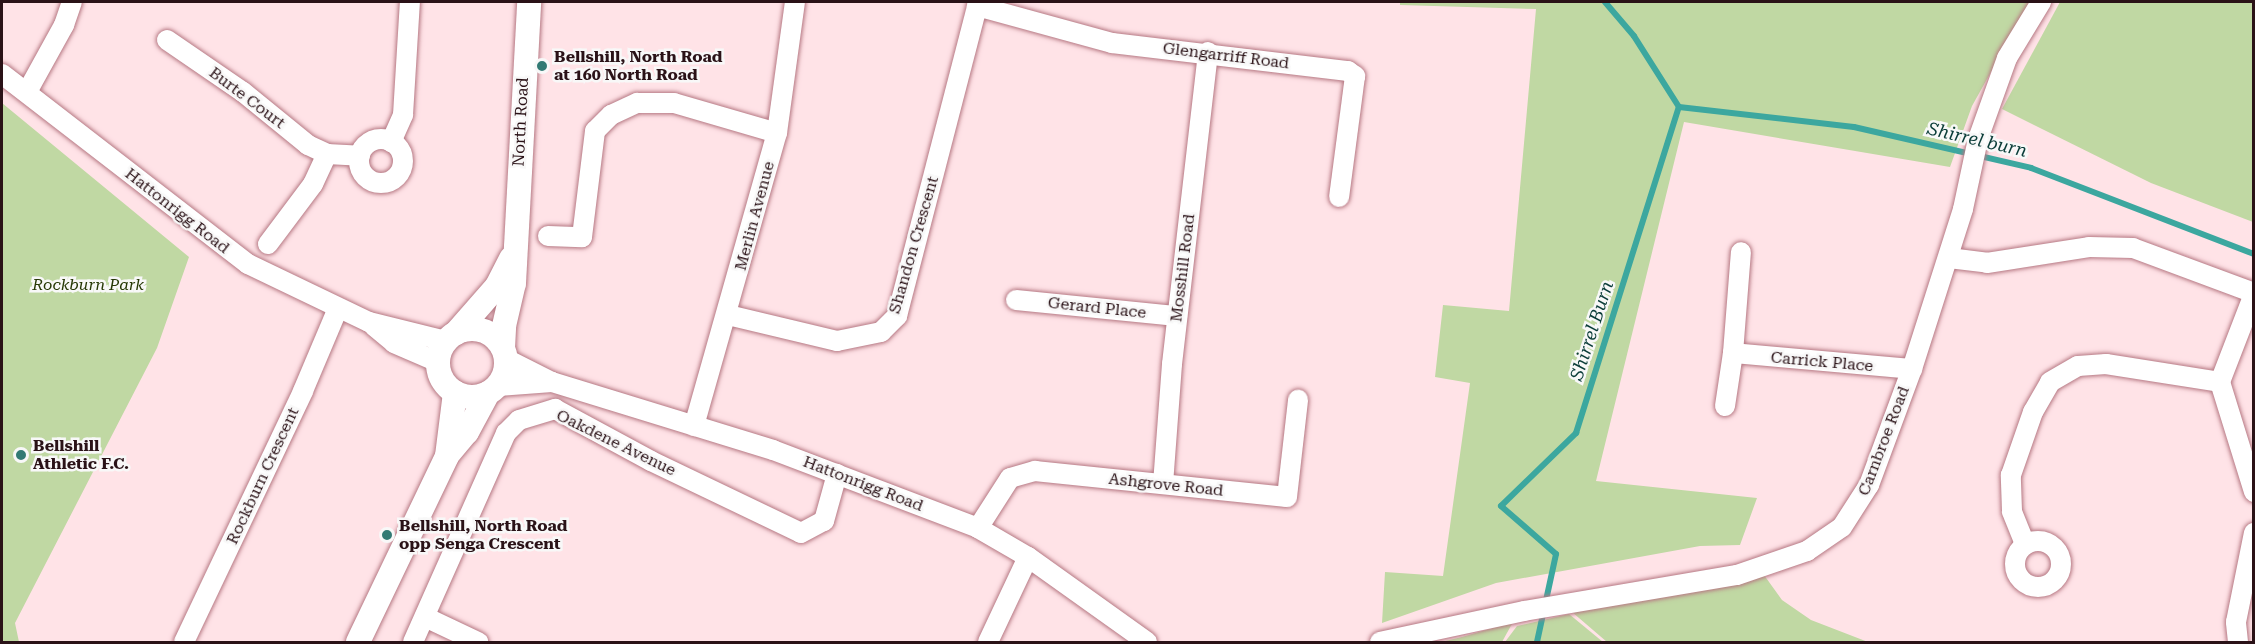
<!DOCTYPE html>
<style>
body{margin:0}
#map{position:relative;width:2255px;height:644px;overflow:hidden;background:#ffe3e7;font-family:"Roboto Serif",serif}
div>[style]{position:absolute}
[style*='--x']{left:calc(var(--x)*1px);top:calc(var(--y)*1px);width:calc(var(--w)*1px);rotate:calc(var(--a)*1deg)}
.green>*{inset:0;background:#c0d8a3}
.stream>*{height:6px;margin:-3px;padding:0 3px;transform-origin:3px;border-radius:3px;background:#3ca79f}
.roads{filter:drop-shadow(0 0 2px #b67883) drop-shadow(0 0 2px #b67883)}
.minor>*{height:20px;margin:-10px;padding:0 10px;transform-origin:10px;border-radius:10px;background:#fff}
.minor>.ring{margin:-10px;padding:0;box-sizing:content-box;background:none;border:20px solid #fff;border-radius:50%}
.major>*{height:24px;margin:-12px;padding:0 12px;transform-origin:12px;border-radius:12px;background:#fff}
.major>.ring{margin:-12px;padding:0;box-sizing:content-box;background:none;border:24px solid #fff;border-radius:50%}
.dots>*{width:16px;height:16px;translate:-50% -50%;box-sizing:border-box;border:3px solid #f8f8f8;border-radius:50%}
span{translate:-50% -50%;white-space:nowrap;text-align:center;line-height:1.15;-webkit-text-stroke:5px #f8f8f8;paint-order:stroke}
.street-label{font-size:16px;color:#2a1217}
.poi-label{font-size:16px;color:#2a1217;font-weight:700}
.left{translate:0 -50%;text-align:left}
.park-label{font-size:16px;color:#263805;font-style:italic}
.water-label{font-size:18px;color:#0a3c38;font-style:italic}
.frame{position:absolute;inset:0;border:3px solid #2a1217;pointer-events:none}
</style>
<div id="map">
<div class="green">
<i style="clip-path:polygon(1400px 2px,2030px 2px,1972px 106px,1950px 167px,1684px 122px,1596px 481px,1757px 498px,1740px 545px,1700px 546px,1496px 583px,1382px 623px,1385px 572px,1443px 576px,1470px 383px,1435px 377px,1443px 305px,1509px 311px,1536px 9px,1400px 5px)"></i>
<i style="clip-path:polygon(2060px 2px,2253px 2px,2253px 222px,2151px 183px,2002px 109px)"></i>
<i style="clip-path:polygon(2px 103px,189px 257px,157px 348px,15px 623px,19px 642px,2px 642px)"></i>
<i style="clip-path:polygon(1764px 575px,1782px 600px,1811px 620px,1868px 642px,1607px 642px,1572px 612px)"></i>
<i style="clip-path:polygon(1569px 614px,1603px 642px,1505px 642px,1517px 626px)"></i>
<i style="clip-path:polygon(1513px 622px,1502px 642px,1441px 642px,1462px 637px)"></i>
</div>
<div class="stream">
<i style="--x:1679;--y:107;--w:176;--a:6.5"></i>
<i style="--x:1854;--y:127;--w:182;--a:13"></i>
<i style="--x:2031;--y:168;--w:239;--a:21.1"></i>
<i style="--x:1537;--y:642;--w:90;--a:-77.8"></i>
<i style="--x:1556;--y:554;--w:73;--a:-138.9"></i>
<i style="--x:1501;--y:506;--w:105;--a:-44.2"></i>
<i style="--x:1576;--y:433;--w:342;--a:-72.5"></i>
<i style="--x:1679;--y:107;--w:84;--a:-122.4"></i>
<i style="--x:1634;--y:36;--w:45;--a:-130.5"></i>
</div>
<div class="roads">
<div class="minor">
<i style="--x:977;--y:6;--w:140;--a:15.3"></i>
<i style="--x:1112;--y:43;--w:238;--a:6.8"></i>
<i style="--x:1348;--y:71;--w:9;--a:36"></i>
<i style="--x:1355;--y:76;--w:122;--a:97.5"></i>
<i style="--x:167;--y:40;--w:92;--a:34.4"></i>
<i style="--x:243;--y:92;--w:84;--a:39.2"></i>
<i style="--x:308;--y:145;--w:21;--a:25"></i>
<i style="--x:327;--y:154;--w:33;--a:3"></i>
<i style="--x:2;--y:74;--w:311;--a:37.7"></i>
<i style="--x:248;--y:264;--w:134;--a:25.6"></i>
<i style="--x:369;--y:322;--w:79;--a:13.9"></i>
<i style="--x:27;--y:92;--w:77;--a:-61.1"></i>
<i style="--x:64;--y:25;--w:24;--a:-71"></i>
<i class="ring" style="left:359px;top:139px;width:24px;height:24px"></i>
<i style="--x:391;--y:142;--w:30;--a:-66"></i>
<i style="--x:403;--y:115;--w:113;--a:-86.5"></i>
<i style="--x:548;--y:236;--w:34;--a:2"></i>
<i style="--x:582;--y:237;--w:107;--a:-83"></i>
<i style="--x:595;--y:131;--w:23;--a:-45"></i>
<i style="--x:611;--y:115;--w:29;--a:-25"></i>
<i style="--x:637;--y:103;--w:37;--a:0"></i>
<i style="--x:674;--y:103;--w:107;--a:16.2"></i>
<i style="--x:268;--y:244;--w:75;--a:-53.1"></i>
<i style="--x:313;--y:184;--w:33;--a:-65"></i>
<i style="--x:1949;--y:258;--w:38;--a:7"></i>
<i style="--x:1987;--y:263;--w:103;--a:-8.9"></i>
<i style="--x:2089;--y:247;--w:44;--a:1.3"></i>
<i style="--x:2133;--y:248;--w:129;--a:20.4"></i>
<i style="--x:1016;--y:300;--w:162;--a:5.7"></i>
<i style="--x:728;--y:315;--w:112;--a:13.4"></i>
<i style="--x:837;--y:341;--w:45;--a:-11.6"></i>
<i style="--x:881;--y:332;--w:23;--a:-45"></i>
<i style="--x:897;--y:316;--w:324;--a:-75.5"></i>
<i style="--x:374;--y:326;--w:26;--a:40"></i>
<i style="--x:394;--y:343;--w:48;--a:23.4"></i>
<i style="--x:1733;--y:353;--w:101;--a:-85.5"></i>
<i style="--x:506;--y:359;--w:51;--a:26.6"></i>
<i style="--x:552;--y:382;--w:231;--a:17.1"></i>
<i style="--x:773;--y:450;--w:219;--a:20.8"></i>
<i style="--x:978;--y:528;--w:58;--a:30.1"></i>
<i style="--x:1028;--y:557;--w:146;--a:35.5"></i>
<i style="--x:2220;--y:382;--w:115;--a:72.8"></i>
<i style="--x:498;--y:386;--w:54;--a:-4.2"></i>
<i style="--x:1725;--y:406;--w:54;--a:-81.4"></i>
<i style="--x:1733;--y:353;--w:180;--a:5.1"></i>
<i style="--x:694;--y:426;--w:305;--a:-74.2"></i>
<i style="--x:777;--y:133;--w:132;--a:-82.2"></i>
<i style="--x:1163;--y:484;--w:120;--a:-85.7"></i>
<i style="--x:1172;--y:364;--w:314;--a:-83.4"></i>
<i style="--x:978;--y:528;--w:59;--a:-57.4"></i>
<i style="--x:1010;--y:478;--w:26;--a:-16"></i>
<i style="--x:1035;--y:471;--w:253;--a:5.9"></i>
<i style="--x:1287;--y:497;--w:98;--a:-83.5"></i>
<i class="ring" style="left:2015px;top:541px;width:26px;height:26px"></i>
<i style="--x:2025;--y:544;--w:35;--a:-112"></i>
<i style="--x:2012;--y:511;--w:36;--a:-92"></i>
<i style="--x:2011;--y:475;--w:67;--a:-70.8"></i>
<i style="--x:2033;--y:412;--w:34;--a:-60"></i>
<i style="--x:2050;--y:382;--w:32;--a:-30"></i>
<i style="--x:2078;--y:366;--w:28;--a:-4"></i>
<i style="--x:2106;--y:364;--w:115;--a:9"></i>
<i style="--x:2220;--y:382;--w:94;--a:-68.9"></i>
<i style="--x:425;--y:617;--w:59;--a:25.3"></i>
<i style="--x:184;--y:642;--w:278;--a:-64.6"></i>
<i style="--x:303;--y:391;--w:90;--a:-67.1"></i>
<i style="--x:413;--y:642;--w:229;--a:-66"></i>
<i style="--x:506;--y:433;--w:18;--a:-45"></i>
<i style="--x:519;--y:420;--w:38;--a:-17"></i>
<i style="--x:555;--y:409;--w:109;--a:28.4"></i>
<i style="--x:651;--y:461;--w:166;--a:25.6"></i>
<i style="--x:801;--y:533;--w:26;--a:-28"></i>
<i style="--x:824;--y:521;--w:49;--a:-74.5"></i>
<i style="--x:988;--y:642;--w:94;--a:-64.8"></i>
<i style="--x:1380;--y:642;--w:147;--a:-12.1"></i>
<i style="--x:1524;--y:611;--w:216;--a:-9.6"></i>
<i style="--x:1737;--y:575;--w:74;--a:-18.9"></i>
<i style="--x:1807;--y:551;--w:42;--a:-34.4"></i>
<i style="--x:1842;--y:527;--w:50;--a:-57.3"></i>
<i style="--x:1869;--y:485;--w:124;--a:-69.7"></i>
<i style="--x:1912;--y:369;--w:168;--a:-72.3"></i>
<i style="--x:1963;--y:209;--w:72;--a:-77.9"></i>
<i style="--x:1978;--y:139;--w:86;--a:-70.3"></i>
<i style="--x:2007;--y:58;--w:66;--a:-58.7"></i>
<i style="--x:2238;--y:642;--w:20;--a:-96"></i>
<i style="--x:2236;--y:622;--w:91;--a:-78.6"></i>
</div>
<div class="major">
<i class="ring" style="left:438px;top:329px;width:44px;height:44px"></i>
<i style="--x:456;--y:333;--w:62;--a:-48.9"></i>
<i style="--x:497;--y:286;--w:31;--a:-63"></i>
<i style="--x:503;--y:348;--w:22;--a:-87"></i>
<i style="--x:504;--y:326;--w:44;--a:-76.9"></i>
<i style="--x:514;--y:283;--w:281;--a:-86.9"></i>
<i style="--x:450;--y:452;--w:26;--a:-50"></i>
<i style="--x:467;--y:432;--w:44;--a:-61.7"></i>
<i style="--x:358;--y:642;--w:206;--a:-64.4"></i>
<i style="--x:447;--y:456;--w:64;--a:-82.8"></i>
</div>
</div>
<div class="dots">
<i style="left:542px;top:66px;background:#327a74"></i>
<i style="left:21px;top:455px;background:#327a74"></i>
<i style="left:387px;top:535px;background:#327a74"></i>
</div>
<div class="street-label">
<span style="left:1226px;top:56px;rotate:7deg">Glengarriff Road</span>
<span style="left:247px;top:98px;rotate:37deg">Burte Court</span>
<span style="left:521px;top:122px;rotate:-87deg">North Road</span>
<span style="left:177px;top:211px;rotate:38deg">Hattonrigg Road</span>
<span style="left:755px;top:216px;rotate:-75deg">Merlin Avenue</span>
<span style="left:914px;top:245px;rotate:-74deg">Shandon Crescent</span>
<span style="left:1183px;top:268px;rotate:-83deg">Mosshill Road</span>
<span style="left:1097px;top:308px;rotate:6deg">Gerard Place</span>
<span style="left:1822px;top:362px;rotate:5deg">Carrick Place</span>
<span style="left:1884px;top:441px;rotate:-69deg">Carnbroe Road</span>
<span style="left:616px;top:443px;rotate:26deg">Oakdene Avenue</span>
<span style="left:263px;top:476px;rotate:-65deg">Rockburn Crescent</span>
<span style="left:863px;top:484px;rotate:21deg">Hattonrigg Road</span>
<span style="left:1166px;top:485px;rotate:6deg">Ashgrove Road</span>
</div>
<div class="poi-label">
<span class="left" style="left:554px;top:66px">Bellshill, North Road<br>at 160 North Road</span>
<span class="left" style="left:33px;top:455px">Bellshill<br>Athletic F.C.</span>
<span class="left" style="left:399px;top:535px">Bellshill, North Road<br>opp Senga Crescent</span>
</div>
<div class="park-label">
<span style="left:88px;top:285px">Rockburn Park</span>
</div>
<div class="water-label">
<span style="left:1977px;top:140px;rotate:13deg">Shirrel burn</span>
<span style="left:1592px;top:331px;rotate:-72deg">Shirrel Burn</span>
</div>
<div class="frame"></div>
</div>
